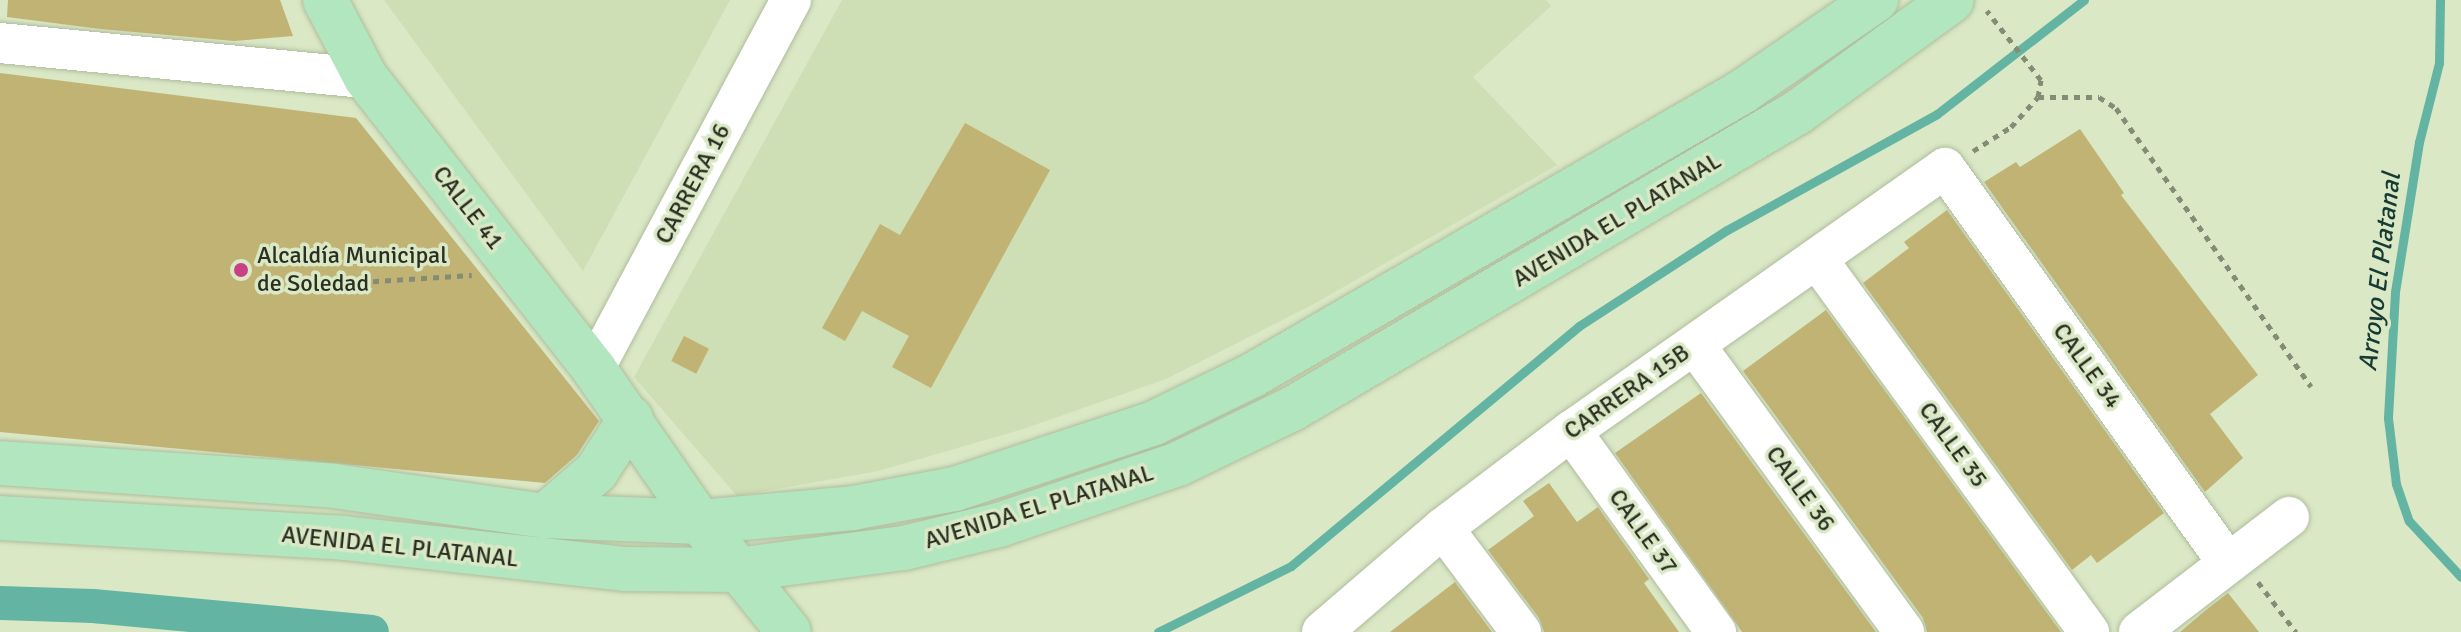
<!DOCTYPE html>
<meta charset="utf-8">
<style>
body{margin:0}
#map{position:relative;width:2461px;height:632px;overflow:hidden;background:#dae8c6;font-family:Signika,sans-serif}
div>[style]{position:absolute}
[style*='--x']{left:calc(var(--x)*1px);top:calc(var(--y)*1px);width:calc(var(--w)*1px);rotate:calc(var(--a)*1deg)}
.built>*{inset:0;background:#cedeb5}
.stream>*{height:9px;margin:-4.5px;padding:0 4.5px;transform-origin:4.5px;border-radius:4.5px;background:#63b4a2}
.canal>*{height:34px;margin:-17px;padding:0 17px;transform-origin:17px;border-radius:17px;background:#63b4a2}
.building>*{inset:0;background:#c0b373;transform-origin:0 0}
.path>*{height:5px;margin-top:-2.5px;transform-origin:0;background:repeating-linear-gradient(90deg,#838d75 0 6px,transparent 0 12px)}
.roads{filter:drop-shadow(0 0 2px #b0bc9c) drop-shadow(0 0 2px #b0bc9c)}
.minor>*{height:40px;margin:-20px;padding:0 20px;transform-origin:20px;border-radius:20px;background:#fff}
.major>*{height:44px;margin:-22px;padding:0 22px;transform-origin:22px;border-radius:22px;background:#b1e6bf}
.dots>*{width:22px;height:22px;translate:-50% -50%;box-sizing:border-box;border:4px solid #dae8c6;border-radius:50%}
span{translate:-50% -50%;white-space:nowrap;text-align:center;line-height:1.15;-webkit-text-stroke:7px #dae8c6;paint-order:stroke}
.street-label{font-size:24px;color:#2a2f22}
.poi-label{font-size:24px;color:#2a2f22}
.left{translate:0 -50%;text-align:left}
.water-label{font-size:26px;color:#153b33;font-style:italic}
</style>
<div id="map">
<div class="built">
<i style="clip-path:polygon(384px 0,730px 0,583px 271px)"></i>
<i style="clip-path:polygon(842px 0,1546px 0,1551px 6px,1473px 77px,1557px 165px,1314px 304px,1166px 379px,1023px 429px,878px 471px,737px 496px,634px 377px)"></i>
</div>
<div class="stream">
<i style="--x:2440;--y:0;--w:63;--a:90.9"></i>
<i style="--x:2439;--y:63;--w:81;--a:104.2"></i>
<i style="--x:2419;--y:142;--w:152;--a:99.1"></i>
<i style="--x:2395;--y:292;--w:126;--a:93.2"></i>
<i style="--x:2388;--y:418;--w:66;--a:83.1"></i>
<i style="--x:2396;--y:484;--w:39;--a:71"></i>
<i style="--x:2409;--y:521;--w:76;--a:47.1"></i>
<i style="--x:1158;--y:632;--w:148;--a:-26.4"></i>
<i style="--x:1291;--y:566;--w:375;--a:-39.8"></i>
<i style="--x:1579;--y:326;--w:176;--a:-33"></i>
<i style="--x:1727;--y:230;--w:240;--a:-28.9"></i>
<i style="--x:1937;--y:114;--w:186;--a:-37.8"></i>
</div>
<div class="canal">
<i style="--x:0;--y:603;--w:93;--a:1.8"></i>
<i style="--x:93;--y:606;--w:280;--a:5.3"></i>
</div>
<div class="building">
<i style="clip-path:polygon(8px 0,280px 0,293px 36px,234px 41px,100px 29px,7px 17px)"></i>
<i style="clip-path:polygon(0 73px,356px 118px,599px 421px,577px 455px,545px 483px,0 432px)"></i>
<i style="clip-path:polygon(965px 123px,1050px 170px,931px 388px,892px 367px,909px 336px,862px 311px,845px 341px,822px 328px,880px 224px,900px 235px)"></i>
<i style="clip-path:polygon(2080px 129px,2124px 193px,2121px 195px,2258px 375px,2210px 414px,2243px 458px,2205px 492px,1984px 182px,2016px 162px,2020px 167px)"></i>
<i style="clip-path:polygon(1947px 210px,2164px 513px,2097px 563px,2091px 555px,2072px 570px,1863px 283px,1909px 248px,1904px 242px)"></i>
<i style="clip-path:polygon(1826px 310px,2061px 632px,1927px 632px,1923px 618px,1743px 371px)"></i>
<i style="left:684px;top:336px;width:28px;height:28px;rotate:27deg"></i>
<i style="clip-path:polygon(1701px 393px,1876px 632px,1742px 632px,1738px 626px,1615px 453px)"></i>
<i style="clip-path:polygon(1549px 483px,1577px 522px,1598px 507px,1649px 579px,1644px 583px,1679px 632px,1544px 632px,1539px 618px,1488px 550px,1534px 516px,1523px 501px)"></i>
<i style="clip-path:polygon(1455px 582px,1492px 632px,1390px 632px)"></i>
<i style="clip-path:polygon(2228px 593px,2259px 632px,2180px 632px,2206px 610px)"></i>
</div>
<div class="path">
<i style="--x:2038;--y:97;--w:61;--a:0"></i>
<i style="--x:2099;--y:97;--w:20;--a:33"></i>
<i style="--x:2116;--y:108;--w:340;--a:55"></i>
<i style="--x:1973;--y:151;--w:45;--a:-32.3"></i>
<i style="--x:2011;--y:127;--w:40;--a:-48"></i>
<i style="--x:2038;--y:97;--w:17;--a:-80"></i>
<i style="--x:2041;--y:80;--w:88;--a:-128"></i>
<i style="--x:313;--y:285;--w:159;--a:-3.6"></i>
<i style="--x:2258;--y:582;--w:63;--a:52.8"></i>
</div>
<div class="roads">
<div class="minor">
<i style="--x:0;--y:43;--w:368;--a:5.5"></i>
<i style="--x:1817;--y:259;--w:462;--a:53.9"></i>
<i style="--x:1695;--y:345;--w:355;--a:53.9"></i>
<i style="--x:594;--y:369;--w:418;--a:-61.9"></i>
<i style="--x:1571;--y:431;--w:248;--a:54.2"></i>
<i style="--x:1443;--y:528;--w:130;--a:53.1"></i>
<i style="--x:1322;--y:632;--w:160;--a:-40.7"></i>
<i style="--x:1443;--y:528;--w:161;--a:-37.2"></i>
<i style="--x:1571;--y:431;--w:457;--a:-35.1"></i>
<i style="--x:1945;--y:168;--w:486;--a:54.4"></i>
<i style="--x:2139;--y:632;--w:189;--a:-37.5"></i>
</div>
<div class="major">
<i style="--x:325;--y:0;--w:88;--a:62.3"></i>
<i style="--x:366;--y:78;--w:370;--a:51.9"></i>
<i style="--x:594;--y:369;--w:186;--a:55.3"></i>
<i style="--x:700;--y:522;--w:141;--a:51"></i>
<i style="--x:0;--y:463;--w:335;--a:3.9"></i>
<i style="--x:334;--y:486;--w:213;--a:8.1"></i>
<i style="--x:545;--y:516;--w:155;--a:2.2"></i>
<i style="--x:700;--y:522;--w:154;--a:-5.2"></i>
<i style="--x:853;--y:508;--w:104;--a:-10.6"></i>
<i style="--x:955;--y:489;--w:210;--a:-18.3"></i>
<i style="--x:1154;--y:423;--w:108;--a:-25.9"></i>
<i style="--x:1251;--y:376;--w:567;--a:-30.05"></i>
<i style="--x:1742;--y:92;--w:163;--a:-34.5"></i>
<i style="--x:545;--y:516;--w:67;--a:-40.8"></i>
<i style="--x:596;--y:472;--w:64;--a:-57.1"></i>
<i style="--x:0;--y:518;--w:345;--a:3.3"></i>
<i style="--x:344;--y:538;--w:284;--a:6.3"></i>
<i style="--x:626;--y:569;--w:110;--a:0.5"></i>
<i style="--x:736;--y:570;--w:169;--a:-7.5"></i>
<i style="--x:904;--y:548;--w:98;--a:-13.6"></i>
<i style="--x:999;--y:525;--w:189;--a:-18.8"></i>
<i style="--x:1178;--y:464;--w:127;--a:-25.8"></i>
<i style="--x:1292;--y:409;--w:587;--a:-30.41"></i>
<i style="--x:1798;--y:112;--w:190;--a:-36"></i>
</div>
</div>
<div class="dots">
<i style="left:241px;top:270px;background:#c74184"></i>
</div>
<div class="street-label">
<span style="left:693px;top:184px;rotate:-62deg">CARRERA 16</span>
<span style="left:468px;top:208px;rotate:52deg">CALLE 41</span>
<span style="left:1617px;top:220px;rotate:-31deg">AVENIDA EL PLATANAL</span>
<span style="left:2087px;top:366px;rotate:54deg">CALLE 34</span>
<span style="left:1627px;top:392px;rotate:-35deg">CARRERA 15B</span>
<span style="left:1953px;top:445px;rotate:54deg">CALLE 35</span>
<span style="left:1800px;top:489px;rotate:54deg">CALLE 36</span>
<span style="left:1039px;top:507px;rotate:-17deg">AVENIDA EL PLATANAL</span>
<span style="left:1643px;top:532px;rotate:54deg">CALLE 37</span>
<span style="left:400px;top:547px;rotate:6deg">AVENIDA EL PLATANAL</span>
</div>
<div class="poi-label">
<span class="left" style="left:257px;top:270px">Alcaldía Municipal<br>de Soledad</span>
</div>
<div class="water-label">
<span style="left:2381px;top:272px;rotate:-83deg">Arroyo El Platanal</span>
</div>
</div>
